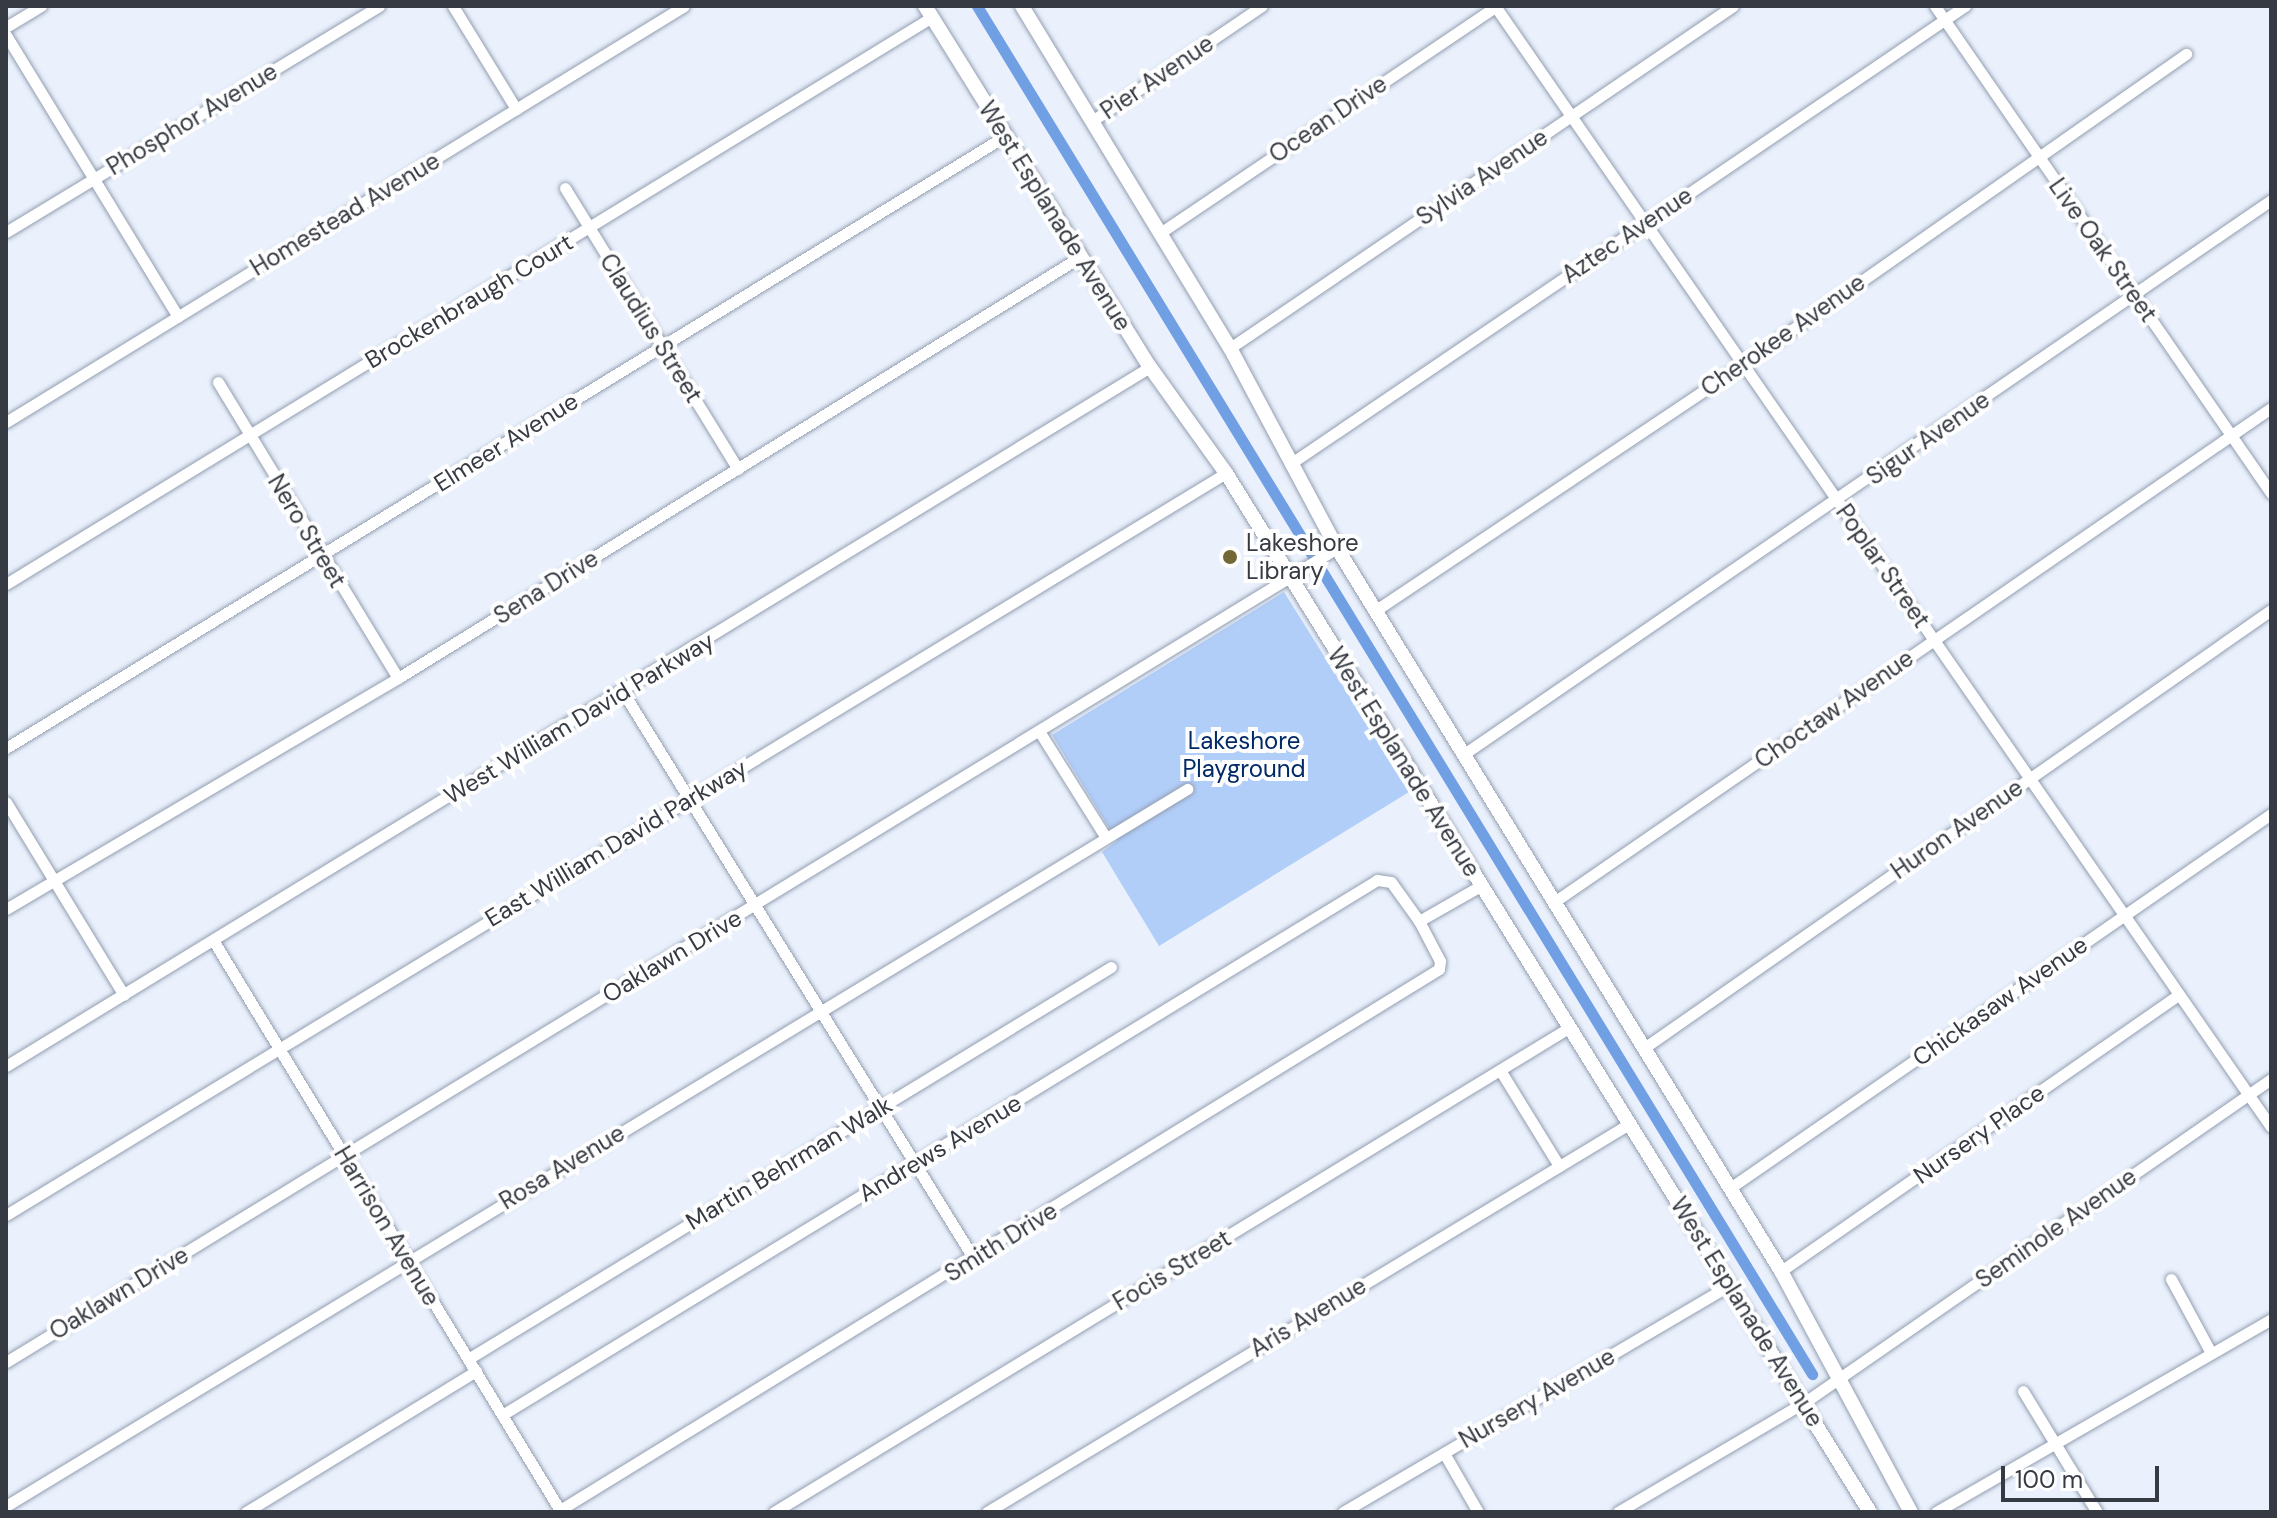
<!DOCTYPE html>
<html>
<head>
<meta charset="utf-8">
<style>
  body { margin:0 }
  #map { position:relative; width:2277px; height:1518px; overflow:hidden; background:#eaf1fd; font-family:"DM Sans",sans-serif }
  div>[style] { position:absolute }
  [style*='--x'] { left:calc(var(--x)*1px); top:calc(var(--y)*1px); width:calc(var(--w)*1px); rotate:calc(var(--a)*1deg) }
  .green>* { inset:0; background:#b1cef9 }
  .canal>* { height:11px; margin:-5.5px; padding:0 5.5px; transform-origin:5.5px; border-radius:5.5px; background:#719fe4 }
  .roads { filter:drop-shadow(0 0 2px #939eb0) drop-shadow(0 0 2px #939eb0) }
  .minor>* { height:11px; margin:-5.5px; padding:0 5.5px; transform-origin:5.5px; border-radius:5.5px; background:#fff }
  .major>* { height:14px; margin:-7px; padding:0 7px; transform-origin:7px; border-radius:7px; background:#fff }
  .dots>* { width:22px; height:22px; translate:-50% -50%; box-sizing:border-box; border:4px solid #fefefe; border-radius:50% }
  span { translate:-50% -50%; white-space:nowrap; text-align:center; line-height:1.15; -webkit-text-stroke:8px #fefefe; paint-order:stroke }
  .street-label { font-size:24px; color:#363b43 }
  .poi-label { font-size:24px; color:#363b43 }
  .left { translate:0 -50%; text-align:left }
  .park-label { font-size:24px; color:#002a66 }
  .frame { position:absolute; inset:0; border:8px solid #363b43; pointer-events:none }
  .scale { position:absolute; left:2001px; top:1466px; width:158px; height:36px; box-sizing:border-box; border:4px solid #363b43; border-top:0; padding-left:10px; font-size:24px; line-height:28px; white-space:nowrap; color:#363b43; -webkit-text-stroke:6px #fefefe; paint-order:stroke }
</style>
</head>
<body>
<div id="map">
  <div class="green">
    <div style="clip-path:polygon(1284px 592px,1409px 792px,1159px 946px,1102px 852px,1117px 841px,1052px 735px)"></div>
  </div>
  <div class="canal">
    <div style="--x:977;--y:6;--w:1603;--a:58.6"></div>
  </div>
  <div class="roads">
    <div class="minor">
      <div style="--x:453;--y:6;--w:121;--a:58.5"></div>
      <div style="--x:1495;--y:6;--w:1363;--a:55.31"></div>
      <div style="--x:1935;--y:6;--w:592;--a:55.4"></div>
      <div style="--x:6;--y:27;--w:41;--a:-31"></div>
      <div style="--x:6;--y:35;--w:330;--a:58.6"></div>
      <div style="--x:1092;--y:121;--w:205;--a:-34.1"></div>
      <div style="--x:565;--y:188;--w:330;--a:58.4"></div>
      <div style="--x:6;--y:232;--w:436;--a:-31.2"></div>
      <div style="--x:1160;--y:233;--w:405;--a:-34"></div>
      <div style="--x:1230;--y:348;--w:608;--a:-34.21"></div>
      <div style="--x:218;--y:382;--w:346;--a:58.7"></div>
      <div style="--x:6;--y:422;--w:795;--a:-31.53"></div>
      <div style="--x:1290;--y:464;--w:816;--a:-34.16"></div>
      <div style="--x:6;--y:584;--w:1086;--a:-31.48"></div>
      <div style="--x:1376;--y:610;--w:442;--a:-33.8"></div>
      <div style="--x:1743;--y:364;--w:541;--a:-34.98"></div>
      <div style="--x:623;--y:692;--w:667;--a:58.24"></div>
      <div style="--x:1039;--y:731;--w:126;--a:57.9"></div>
      <div style="--x:6;--y:748;--w:1172;--a:-31.49"></div>
      <div style="--x:1464;--y:754;--w:979;--a:-34.47"></div>
      <div style="--x:6;--y:802;--w:226;--a:58.6"></div>
      <div style="--x:1554;--y:902;--w:871;--a:-34.57"></div>
      <div style="--x:6;--y:909;--w:455;--a:-30.5"></div>
      <div style="--x:398;--y:678;--w:801;--a:-31.69"></div>
      <div style="--x:1419;--y:921;--w:73;--a:-29.7"></div>
      <div style="--x:213;--y:940;--w:670;--a:58.68"></div>
      <div style="--x:1644;--y:1048;--w:765;--a:-34.94"></div>
      <div style="--x:6;--y:1066;--w:1341;--a:-31.43"></div>
      <div style="--x:1500;--y:1070;--w:113;--a:58.4"></div>
      <div style="--x:1730;--y:1188;--w:658;--a:-34.66"></div>
      <div style="--x:6;--y:1215;--w:1428;--a:-31.31"></div>
      <div style="--x:1781;--y:1271;--w:482;--a:-34.8"></div>
      <div style="--x:2171;--y:1279;--w:84;--a:61.6"></div>
      <div style="--x:468;--y:1359;--w:753;--a:-31.37"></div>
      <div style="--x:6;--y:1362;--w:1560;--a:-31.45"></div>
      <div style="--x:2023;--y:1391;--w:142;--a:58.6"></div>
      <div style="--x:502;--y:1415;--w:1026;--a:-31.44"></div>
      <div style="--x:1377;--y:880;--w:14;--a:8"></div>
      <div style="--x:1391;--y:882;--w:48;--a:54.3"></div>
      <div style="--x:1419;--y:921;--w:45;--a:62.3"></div>
      <div style="--x:1440;--y:961;--w:8;--a:97"></div>
      <div style="--x:1439;--y:969;--w:1032;--a:148.39"></div>
      <div style="--x:1444;--y:1453;--w:68;--a:60"></div>
      <div style="--x:6;--y:1506;--w:1382;--a:-31.26"></div>
      <div style="--x:246;--y:1512;--w:270;--a:-31.5"></div>
      <div style="--x:774;--y:1512;--w:932;--a:-31.35"></div>
      <div style="--x:987;--y:1512;--w:750;--a:-31.15"></div>
      <div style="--x:1343;--y:1512;--w:449;--a:-30.4"></div>
      <div style="--x:1618;--y:1512;--w:217;--a:-30.5"></div>
      <div style="--x:1805;--y:1402;--w:567;--a:-34.73"></div>
      <div style="--x:1936;--y:1512;--w:387;--a:-29.9"></div>
    </div>
    <div class="major">
      <div style="--x:925;--y:6;--w:425;--a:58.1"></div>
      <div style="--x:1150;--y:367;--w:130;--a:54.4"></div>
      <div style="--x:1226;--y:473;--w:1222;--a:58.21"></div>
      <div style="--x:1022;--y:6;--w:400;--a:58.7"></div>
      <div style="--x:1230;--y:348;--w:227;--a:61.9"></div>
      <div style="--x:1337;--y:548;--w:848;--a:58.45"></div>
      <div style="--x:1781;--y:1271;--w:274;--a:61.7"></div>
    </div>
  </div>
  <div class="dots">
    <div style="left:1230px;top:557px;background:#736835"></div>
  </div>
  <div class="street-label">
    <span style="left:1157px;top:77px;rotate:-34deg">Pier Avenue</span>
    <span style="left:192px;top:119px;rotate:-31deg">Phosphor Avenue</span>
    <span style="left:1328px;top:119px;rotate:-34deg">Ocean Drive</span>
    <span style="left:1482px;top:177px;rotate:-34deg">Sylvia Avenue</span>
    <span style="left:345px;top:214px;rotate:-31deg">Homestead Avenue</span>
    <span style="left:1055px;top:216px;rotate:58deg">West Esplanade Avenue</span>
    <span style="left:1627px;top:235px;rotate:-34deg">Aztec Avenue</span>
    <span style="left:2103px;top:250px;rotate:55deg">Live Oak Street</span>
    <span style="left:469px;top:301px;rotate:-31deg">Brockenbraugh Court</span>
    <span style="left:651px;top:328px;rotate:58deg">Claudius Street</span>
    <span style="left:1783px;top:335px;rotate:-35deg">Cherokee Avenue</span>
    <span style="left:1928px;top:438px;rotate:-35deg">Sigur Avenue</span>
    <span style="left:506px;top:442px;rotate:-32deg">Elmeer Avenue</span>
    <span style="left:307px;top:531px;rotate:59deg">Nero Street</span>
    <span style="left:1883px;top:566px;rotate:55deg">Poplar Street</span>
    <span style="left:546px;top:587px;rotate:-32deg">Sena Drive</span>
    <span style="left:1834px;top:709px;rotate:-35deg">Choctaw Avenue</span>
    <span style="left:579px;top:718px;rotate:-31deg">West William David Parkway</span>
    <span style="left:1404px;top:762px;rotate:58deg">West Esplanade Avenue</span>
    <span style="left:1957px;top:829px;rotate:-35deg">Huron Avenue</span>
    <span style="left:616px;top:843px;rotate:-31deg">East William David Parkway</span>
    <span style="left:672px;top:956px;rotate:-31deg">Oaklawn Drive</span>
    <span style="left:2000px;top:1001px;rotate:-35deg">Chickasaw Avenue</span>
    <span style="left:1979px;top:1134px;rotate:-35deg">Nursery Place</span>
    <span style="left:940px;top:1148px;rotate:-31deg">Andrews Avenue</span>
    <span style="left:789px;top:1163px;rotate:-31deg">Martin Behrman Walk</span>
    <span style="left:562px;top:1167px;rotate:-31deg">Rosa Avenue</span>
    <span style="left:387px;top:1226px;rotate:59deg">Harrison Avenue</span>
    <span style="left:2056px;top:1228px;rotate:-35deg">Seminole Avenue</span>
    <span style="left:1001px;top:1242px;rotate:-32deg">Smith Drive</span>
    <span style="left:1172px;top:1270px;rotate:-31deg">Focis Street</span>
    <span style="left:119px;top:1293px;rotate:-31deg">Oaklawn Drive</span>
    <span style="left:1747px;top:1312px;rotate:58deg">West Esplanade Avenue</span>
    <span style="left:1308px;top:1317px;rotate:-31deg">Aris Avenue</span>
    <span style="left:1537px;top:1398px;rotate:-30deg">Nursery Avenue</span>
  </div>
  <div class="poi-label">
    <span class="left" style="left:1246px;top:557px">Lakeshore<br>Library</span>
  </div>
  <div class="park-label">
    <span style="left:1244px;top:755px">Lakeshore<br>Playground</span>
  </div>
  <div class="frame"></div>
  <div class="scale">100 m</div>
</div>
</body>
</html>
